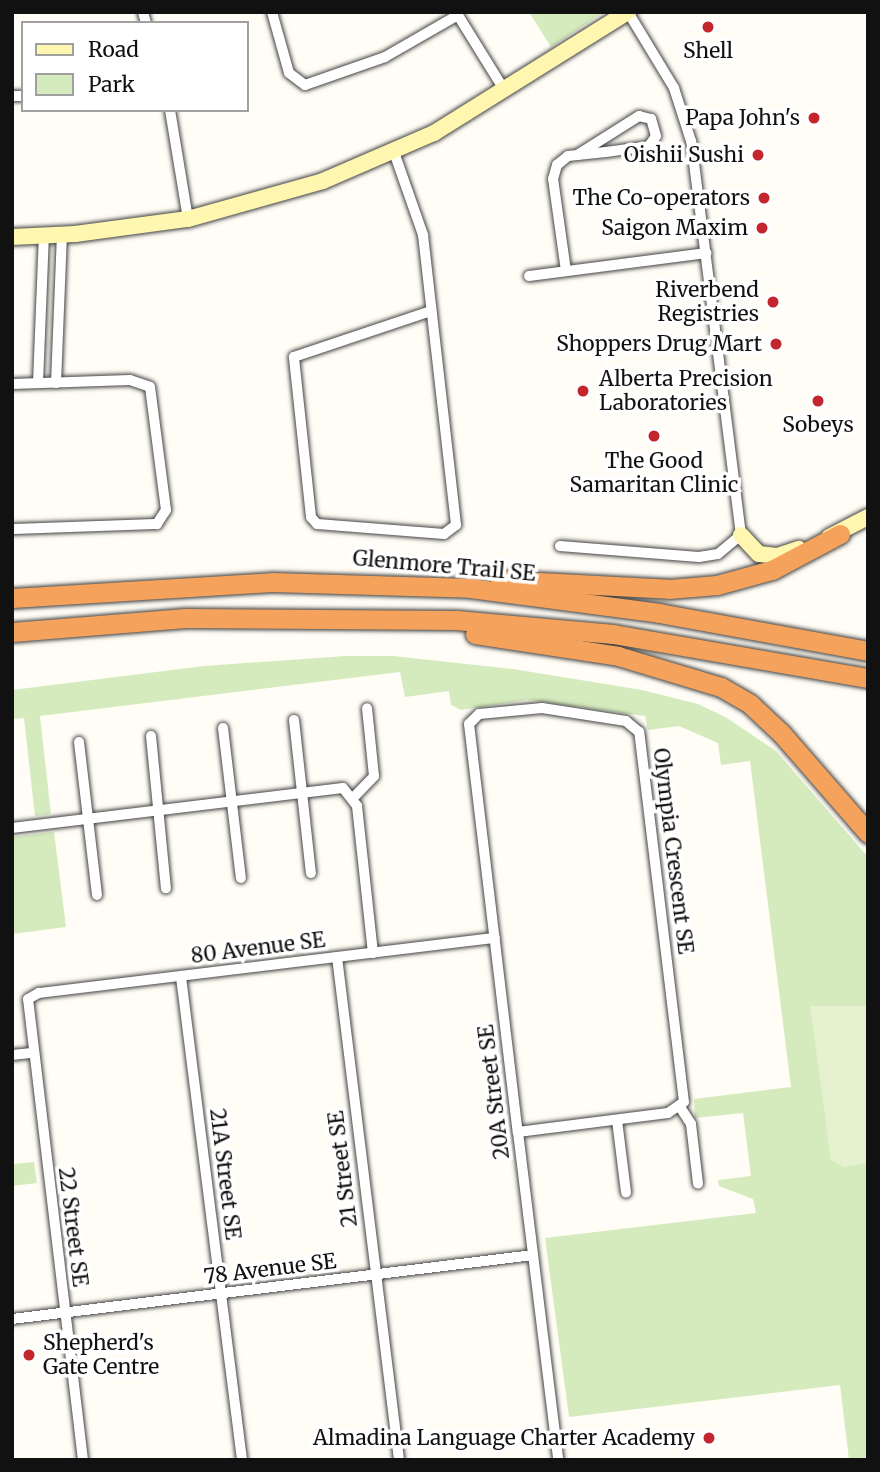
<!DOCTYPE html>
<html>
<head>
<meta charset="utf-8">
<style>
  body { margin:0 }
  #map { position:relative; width:880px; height:1472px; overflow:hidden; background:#fffdf5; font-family:Merriweather,serif }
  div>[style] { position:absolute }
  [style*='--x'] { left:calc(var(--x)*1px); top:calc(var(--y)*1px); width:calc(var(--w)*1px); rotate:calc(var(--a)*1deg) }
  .green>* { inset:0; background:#d5ebbd }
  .pitch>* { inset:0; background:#e6f2cf }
  .roads { filter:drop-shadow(0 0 2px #444) drop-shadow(0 0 2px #444) }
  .street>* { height:10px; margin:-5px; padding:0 5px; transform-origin:5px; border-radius:5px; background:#fff }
  .secondary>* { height:16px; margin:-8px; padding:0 8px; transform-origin:8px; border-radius:8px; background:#fff6b0 }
  .highway>* { height:19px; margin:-9.5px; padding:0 9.5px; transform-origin:9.5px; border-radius:9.5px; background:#f5a25d }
  .dots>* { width:19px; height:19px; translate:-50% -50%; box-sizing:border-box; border:4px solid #fff; border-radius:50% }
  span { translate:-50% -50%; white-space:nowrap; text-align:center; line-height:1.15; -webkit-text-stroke:7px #fff; paint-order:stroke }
  .poi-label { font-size:21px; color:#111 }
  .right { translate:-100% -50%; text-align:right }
  .left { translate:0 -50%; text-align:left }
  .street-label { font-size:21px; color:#111 }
  .frame { position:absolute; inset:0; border:14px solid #111; pointer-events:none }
  .legend { position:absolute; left:21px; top:21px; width:228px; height:91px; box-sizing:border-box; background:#fff; border:2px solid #a0a0a0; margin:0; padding:9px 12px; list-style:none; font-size:21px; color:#111 }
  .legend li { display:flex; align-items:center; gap:14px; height:35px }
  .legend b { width:35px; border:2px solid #a0a0a0 }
</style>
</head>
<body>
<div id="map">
  <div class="green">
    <div style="clip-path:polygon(529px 12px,604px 12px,551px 47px)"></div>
    <div style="clip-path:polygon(346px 656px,393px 656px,513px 669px,642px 690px,698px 704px,727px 718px,776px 751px,868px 857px,868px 1460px,849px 1460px,840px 1385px,569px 1417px,545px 1238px,756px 1213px,753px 1199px,719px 1186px,718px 1180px,751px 1176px,743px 1113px,695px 1118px,694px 1099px,791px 1087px,750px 761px,721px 765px,718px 743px,679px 726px,648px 730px,645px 716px,527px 700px,461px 710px,451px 705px,449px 691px,405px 697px,400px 672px,40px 716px,51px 814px,35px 816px,24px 718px,12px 719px,12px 690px,204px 666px)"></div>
    <div style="clip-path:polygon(54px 832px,66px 927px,12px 934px,12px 837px)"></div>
    <div style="clip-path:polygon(34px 1162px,37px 1183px,12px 1186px,12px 1164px)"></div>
  </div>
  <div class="pitch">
    <div style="clip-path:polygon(810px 1006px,868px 1006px,868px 1163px,844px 1167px,831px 1160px)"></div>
  </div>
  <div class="roads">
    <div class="street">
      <div style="--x:143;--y:12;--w:11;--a:75"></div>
      <div style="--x:272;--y:12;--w:63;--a:74.4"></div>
      <div style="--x:289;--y:73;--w:20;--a:37"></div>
      <div style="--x:305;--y:85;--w:85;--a:-19.3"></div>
      <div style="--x:385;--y:57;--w:84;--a:-29.9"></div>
      <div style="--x:456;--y:12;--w:93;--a:58.2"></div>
      <div style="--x:12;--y:96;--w:11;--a:0"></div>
      <div style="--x:170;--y:110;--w:110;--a:80.6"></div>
      <div style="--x:394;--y:152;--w:88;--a:70.7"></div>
      <div style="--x:423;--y:235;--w:292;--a:83.5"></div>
      <div style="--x:456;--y:525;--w:15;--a:143"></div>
      <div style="--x:444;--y:534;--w:127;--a:-175.5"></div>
      <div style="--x:317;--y:524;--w:9;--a:-131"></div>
      <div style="--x:311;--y:517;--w:161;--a:-96.1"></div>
      <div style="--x:294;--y:357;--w:145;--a:-18.6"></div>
      <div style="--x:566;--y:271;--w:93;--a:-98"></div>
      <div style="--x:553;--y:179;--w:15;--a:-74"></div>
      <div style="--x:557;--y:165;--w:14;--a:-39"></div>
      <div style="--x:568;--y:156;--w:38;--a:-6"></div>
      <div style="--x:606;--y:152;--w:43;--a:-7.9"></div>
      <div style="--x:649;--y:146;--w:12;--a:-55"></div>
      <div style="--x:656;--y:136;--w:18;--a:-106"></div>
      <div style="--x:651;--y:119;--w:12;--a:-166"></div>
      <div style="--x:639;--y:116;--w:73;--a:147.8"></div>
      <div style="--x:529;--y:276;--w:179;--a:-7.4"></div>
      <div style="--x:38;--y:383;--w:147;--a:-87.7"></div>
      <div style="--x:56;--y:383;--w:148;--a:-87.7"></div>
      <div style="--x:12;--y:384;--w:118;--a:-1.9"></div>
      <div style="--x:130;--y:380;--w:21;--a:19"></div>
      <div style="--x:150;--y:387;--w:124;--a:82.6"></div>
      <div style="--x:166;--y:510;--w:17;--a:123"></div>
      <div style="--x:157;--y:524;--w:145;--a:178"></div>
      <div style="--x:560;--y:546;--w:139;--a:4.5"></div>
      <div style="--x:699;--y:557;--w:19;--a:-9"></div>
      <div style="--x:718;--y:554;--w:30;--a:-40"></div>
      <div style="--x:741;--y:535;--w:397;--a:-97.2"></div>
      <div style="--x:691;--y:141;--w:56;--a:-107.8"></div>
      <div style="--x:674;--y:88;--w:89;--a:-121.2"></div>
      <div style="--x:294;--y:720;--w:154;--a:83.7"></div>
      <div style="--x:223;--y:728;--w:151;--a:83.2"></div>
      <div style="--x:151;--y:736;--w:153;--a:84.4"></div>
      <div style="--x:79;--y:742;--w:154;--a:83.3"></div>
      <div style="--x:354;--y:797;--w:29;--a:-46"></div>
      <div style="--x:374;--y:776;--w:68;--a:-95.9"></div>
      <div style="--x:12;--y:828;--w:333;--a:-6.9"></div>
      <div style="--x:343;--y:788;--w:23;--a:52"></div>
      <div style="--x:357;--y:806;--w:148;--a:83.8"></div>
      <div style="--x:337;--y:957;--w:507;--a:82.97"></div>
      <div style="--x:181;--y:977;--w:487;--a:82.8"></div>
      <div style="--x:12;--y:1055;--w:20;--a:-6"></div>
      <div style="--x:680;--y:1107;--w:20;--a:57"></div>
      <div style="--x:691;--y:1124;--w:60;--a:83.3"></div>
      <div style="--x:617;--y:1120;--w:73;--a:82.9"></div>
      <div style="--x:518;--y:1132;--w:151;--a:-7.2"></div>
      <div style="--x:668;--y:1113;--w:19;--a:-35"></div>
      <div style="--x:684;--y:1102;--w:373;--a:-96.9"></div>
      <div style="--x:639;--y:732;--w:17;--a:-140"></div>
      <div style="--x:626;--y:721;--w:85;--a:-171.2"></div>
      <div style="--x:542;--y:708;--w:63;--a:174.6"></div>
      <div style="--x:479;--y:714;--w:14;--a:135"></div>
      <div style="--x:469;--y:724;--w:411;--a:83.2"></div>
      <div style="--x:518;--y:1132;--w:330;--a:83"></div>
      <div style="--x:12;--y:1319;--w:525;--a:-7"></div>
      <div style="--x:83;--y:1460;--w:464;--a:-96.8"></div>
      <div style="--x:28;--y:999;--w:13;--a:-29"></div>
      <div style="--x:39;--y:993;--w:459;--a:-6.9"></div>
    </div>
    <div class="secondary">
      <div style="--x:12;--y:237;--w:63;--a:-2.7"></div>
      <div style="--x:75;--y:234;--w:114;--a:-7.6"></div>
      <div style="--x:188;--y:219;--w:140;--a:-15.7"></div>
      <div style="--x:323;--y:181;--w:121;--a:-23.4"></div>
      <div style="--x:434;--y:133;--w:229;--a:-32"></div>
      <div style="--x:741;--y:535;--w:26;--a:47"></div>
      <div style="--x:759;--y:554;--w:18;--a:6"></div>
      <div style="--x:777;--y:556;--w:23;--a:-18"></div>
      <div style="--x:829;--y:537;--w:44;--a:-27.1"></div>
    </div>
    <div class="highway">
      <div style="--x:500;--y:580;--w:169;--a:3"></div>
      <div style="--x:669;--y:589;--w:48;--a:-4.8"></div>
      <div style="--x:717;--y:585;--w:57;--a:-15.3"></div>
      <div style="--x:772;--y:570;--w:77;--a:-27.9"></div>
      <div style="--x:12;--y:598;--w:260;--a:-3.5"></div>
      <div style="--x:272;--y:582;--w:198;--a:1.7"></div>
      <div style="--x:470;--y:588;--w:191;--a:7.5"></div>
      <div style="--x:659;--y:613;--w:212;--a:10.3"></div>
      <div style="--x:12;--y:632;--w:174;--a:-4.6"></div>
      <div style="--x:185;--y:618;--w:271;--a:0.4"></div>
      <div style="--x:456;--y:620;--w:158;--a:5.1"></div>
      <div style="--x:613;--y:634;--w:259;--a:9.8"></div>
      <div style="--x:475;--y:634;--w:145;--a:8.7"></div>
      <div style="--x:618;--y:656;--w:108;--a:16.8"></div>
      <div style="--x:721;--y:687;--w:34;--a:30"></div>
      <div style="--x:750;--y:704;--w:42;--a:43.1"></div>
      <div style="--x:781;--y:733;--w:133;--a:49"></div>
    </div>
  </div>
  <div class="dots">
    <div style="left:708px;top:27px;background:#c4262e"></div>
    <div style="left:814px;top:118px;background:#c4262e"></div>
    <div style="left:758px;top:155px;background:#c4262e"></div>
    <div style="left:764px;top:198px;background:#c4262e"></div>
    <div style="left:762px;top:228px;background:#c4262e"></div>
    <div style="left:773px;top:302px;background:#c4262e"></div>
    <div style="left:776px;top:344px;background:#c4262e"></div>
    <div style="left:583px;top:391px;background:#c4262e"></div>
    <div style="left:818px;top:401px;background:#c4262e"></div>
    <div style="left:654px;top:436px;background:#c4262e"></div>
    <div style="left:29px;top:1355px;background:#c4262e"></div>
    <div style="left:709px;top:1438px;background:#c4262e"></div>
  </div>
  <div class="poi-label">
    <span style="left:708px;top:51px">Shell</span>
    <span class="right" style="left:800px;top:118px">Papa John's</span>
    <span class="right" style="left:744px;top:155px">Oishii Sushi</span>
    <span class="right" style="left:750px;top:198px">The Co-operators</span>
    <span class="right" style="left:748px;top:228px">Saigon Maxim</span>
    <span class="right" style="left:759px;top:302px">Riverbend<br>Registries</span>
    <span class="right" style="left:762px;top:344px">Shoppers Drug Mart</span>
    <span class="left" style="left:599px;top:391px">Alberta Precision<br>Laboratories</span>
    <span style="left:818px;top:425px">Sobeys</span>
    <span style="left:654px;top:473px">The Good<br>Samaritan Clinic</span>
    <span class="left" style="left:43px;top:1355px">Shepherd's<br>Gate Centre</span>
    <span class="right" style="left:695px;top:1438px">Almadina Language Charter Academy</span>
  </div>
  <div class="street-label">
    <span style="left:444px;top:566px;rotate:5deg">Glenmore Trail SE</span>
    <span style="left:673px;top:851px;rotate:83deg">Olympia Crescent SE</span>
    <span style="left:258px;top:948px;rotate:-7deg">80 Avenue SE</span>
    <span style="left:494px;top:1092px;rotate:-97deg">20A Street SE</span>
    <span style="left:343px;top:1169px;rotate:-97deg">21 Street SE</span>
    <span style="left:225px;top:1174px;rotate:83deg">21A Street SE</span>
    <span style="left:73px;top:1227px;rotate:83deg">22 Street SE</span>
    <span style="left:270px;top:1269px;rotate:-7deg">78 Avenue SE</span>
  </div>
  <div class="frame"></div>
  <ul class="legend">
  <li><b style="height:9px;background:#fff6b0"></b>Road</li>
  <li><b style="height:19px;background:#d5ebbd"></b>Park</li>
  </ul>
</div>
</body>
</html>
